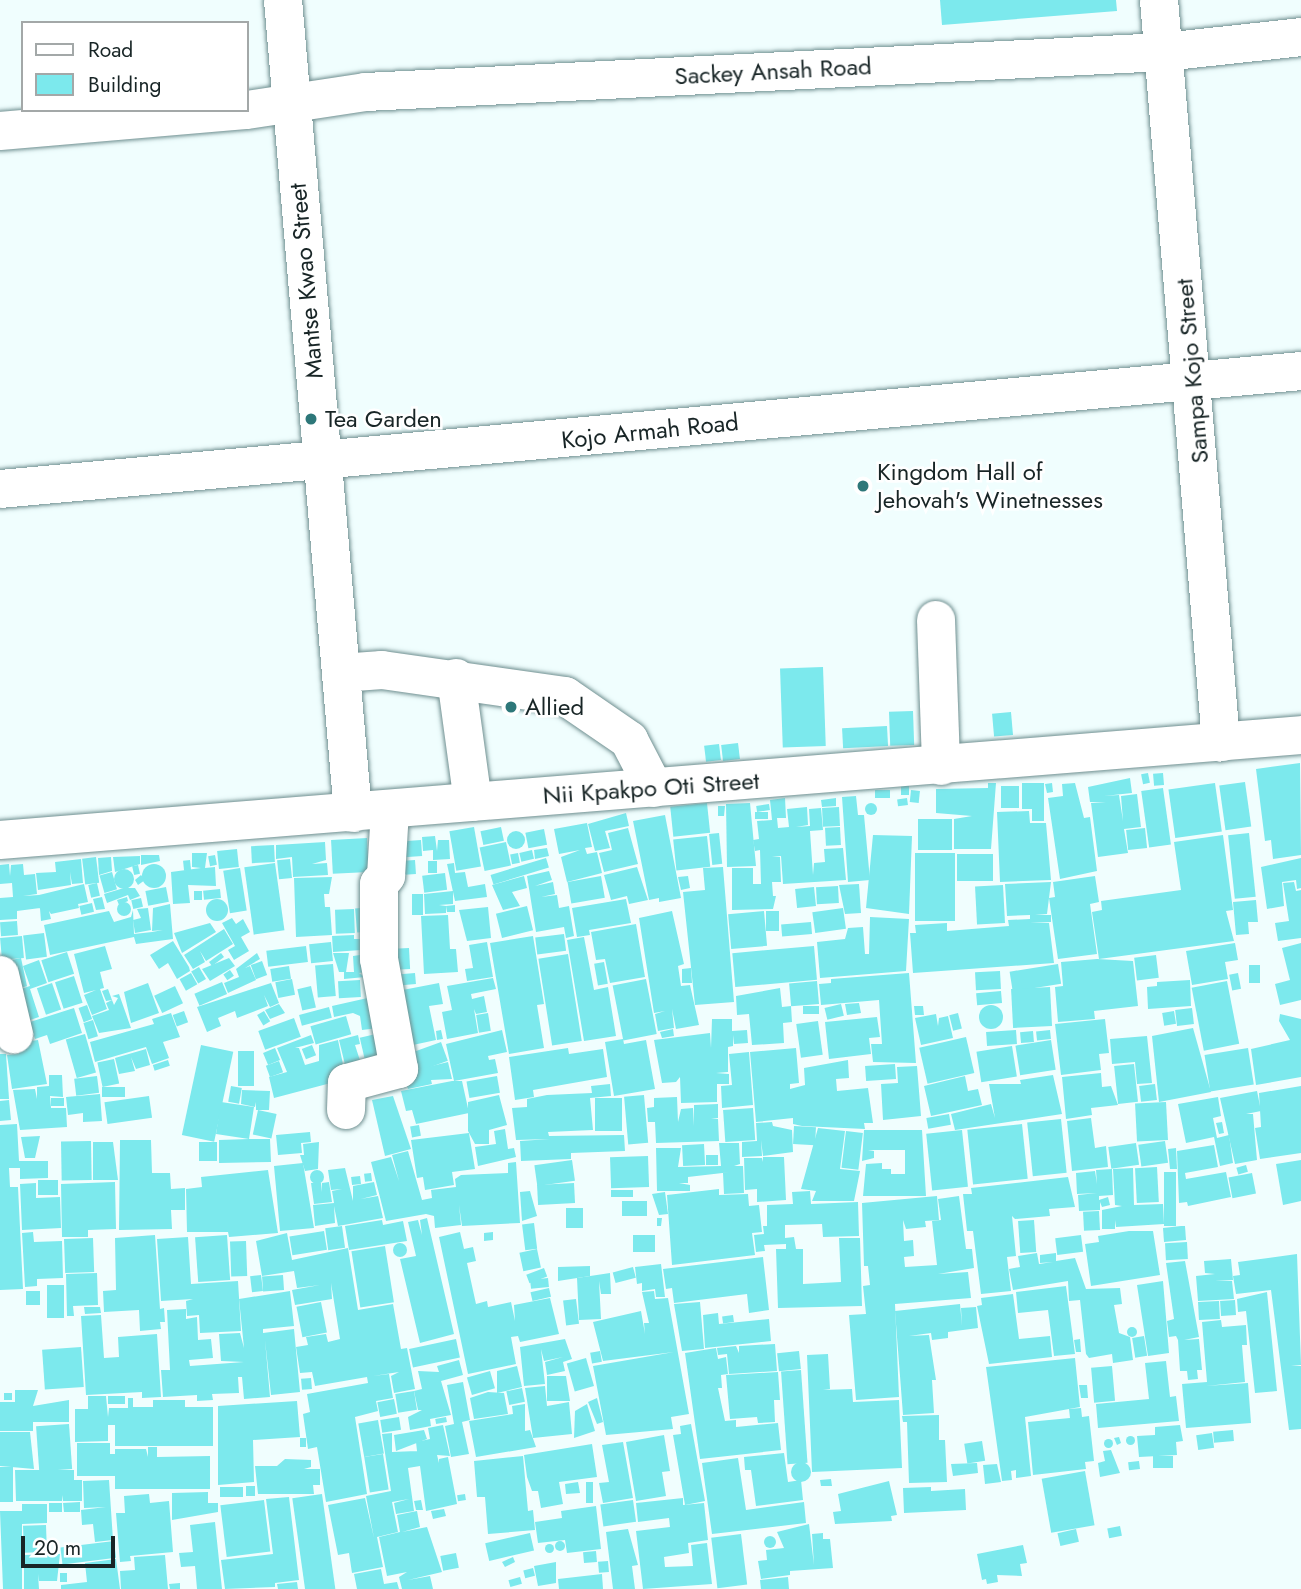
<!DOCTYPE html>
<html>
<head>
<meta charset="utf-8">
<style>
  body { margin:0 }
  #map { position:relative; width:1301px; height:1589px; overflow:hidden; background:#f0fefe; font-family:Jost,sans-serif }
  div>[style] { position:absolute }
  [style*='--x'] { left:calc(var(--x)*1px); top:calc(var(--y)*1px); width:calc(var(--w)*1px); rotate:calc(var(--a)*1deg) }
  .building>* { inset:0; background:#7ce9ed; transform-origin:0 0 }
  .round { border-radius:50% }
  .roads { filter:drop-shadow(0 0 2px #6f8f90) drop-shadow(0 0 2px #6f8f90) }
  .minor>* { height:38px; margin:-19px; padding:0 19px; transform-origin:19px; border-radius:19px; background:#fff }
  .dots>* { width:19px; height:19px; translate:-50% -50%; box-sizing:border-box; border:4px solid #fff; border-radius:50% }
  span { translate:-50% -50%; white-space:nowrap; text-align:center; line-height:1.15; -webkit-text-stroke:5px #fff; paint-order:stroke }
  .street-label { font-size:24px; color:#182526 }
  .poi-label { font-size:24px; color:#182526 }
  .left { translate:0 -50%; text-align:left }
  .legend { position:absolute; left:21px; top:21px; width:228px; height:91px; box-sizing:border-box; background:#fff; border:2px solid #a3a8a8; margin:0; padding:9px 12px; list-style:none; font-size:21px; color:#182526 }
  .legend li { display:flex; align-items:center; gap:14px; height:35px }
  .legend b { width:35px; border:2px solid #a3a8a8 }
  .scale { position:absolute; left:21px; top:1536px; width:94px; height:32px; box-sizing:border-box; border:4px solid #182526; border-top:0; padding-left:9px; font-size:21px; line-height:24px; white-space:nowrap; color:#182526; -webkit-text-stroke:5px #fff; paint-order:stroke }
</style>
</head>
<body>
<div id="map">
  <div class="building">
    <div style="clip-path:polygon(940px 0,1116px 0,1117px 11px,942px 25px)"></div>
    <div style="left:823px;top:667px;width:79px;height:43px;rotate:88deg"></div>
    <div style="left:913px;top:711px;width:34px;height:24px;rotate:88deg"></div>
    <div style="left:1011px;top:712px;width:23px;height:19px;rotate:85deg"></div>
    <div style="left:887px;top:726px;width:20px;height:45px;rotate:87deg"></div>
    <div style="left:738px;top:743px;width:16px;height:17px;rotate:83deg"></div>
    <div style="left:719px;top:744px;width:16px;height:15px;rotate:83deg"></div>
    <div style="clip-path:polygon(1300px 763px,1301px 855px,1273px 859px,1271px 840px,1265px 841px,1256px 769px)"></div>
    <div style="left:1148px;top:773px;width:10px;height:7px;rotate:79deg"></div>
    <div style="left:1163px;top:773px;width:12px;height:10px;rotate:85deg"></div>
    <div style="clip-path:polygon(1130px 778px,1132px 793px,1104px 796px,1119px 795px,1123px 821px,1121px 796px,1137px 794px,1141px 827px,1124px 829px,1128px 853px,1098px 857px,1091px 803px,1106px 802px,1090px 802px,1088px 787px)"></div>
    <div style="left:1245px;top:782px;width:45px;height:26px;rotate:82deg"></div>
    <div style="clip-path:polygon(988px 783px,996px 783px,991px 849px,954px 849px,954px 819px,972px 816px,936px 813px,936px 789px,988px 788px)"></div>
    <div style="clip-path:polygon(1022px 783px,1044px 783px,1044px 821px,1032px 821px,1032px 809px,1022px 809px)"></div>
    <div style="clip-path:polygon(1052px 783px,1053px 792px,1047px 793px,1045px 784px)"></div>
    <div style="clip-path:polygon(1075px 783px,1084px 818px,1090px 817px,1097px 871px,1060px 879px,1048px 798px,1063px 796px,1062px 784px)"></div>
    <div style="left:1215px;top:783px;width:49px;height:47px;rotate:82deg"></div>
    <div style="left:901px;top:785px;width:8px;height:10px"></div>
    <div style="left:1001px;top:786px;width:18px;height:22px"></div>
    <div style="left:1163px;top:788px;width:57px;height:22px;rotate:82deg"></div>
    <div style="left:875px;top:790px;width:15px;height:8px"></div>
    <div style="left:911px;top:790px;width:9px;height:12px;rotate:6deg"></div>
    <div style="clip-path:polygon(856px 796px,858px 815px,864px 815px,870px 880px,848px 882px,842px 797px)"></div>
    <div style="clip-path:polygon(785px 798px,786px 818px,777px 818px,778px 828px,789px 827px,787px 809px,807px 807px,808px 825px,796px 827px,810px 826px,809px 809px,821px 808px,823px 830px,810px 831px,813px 875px,814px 863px,825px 862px,824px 849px,843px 848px,846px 880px,783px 884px,781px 856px,772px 857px,780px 857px,781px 882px,772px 882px,773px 896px,776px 896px,773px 909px,732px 910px,732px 868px,753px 868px,753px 884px,761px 884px,760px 850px,755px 851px,753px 840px,759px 839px,757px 821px,772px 820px,770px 800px)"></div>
    <div style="clip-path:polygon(836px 798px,836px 806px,822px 807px,821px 800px)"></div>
    <div style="left:907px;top:798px;width:7px;height:10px;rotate:82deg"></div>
    <div class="round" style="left:865px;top:803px;width:12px;height:12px"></div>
    <div style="left:707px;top:803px;width:30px;height:37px;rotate:84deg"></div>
    <div style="clip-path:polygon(750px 803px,756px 866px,727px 867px,726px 804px)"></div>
    <div style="left:769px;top:804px;width:6px;height:13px;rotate:81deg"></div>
    <div style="clip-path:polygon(718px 806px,725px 806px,724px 816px,718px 816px)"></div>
    <div style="left:839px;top:807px;width:19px;height:17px;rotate:87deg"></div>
    <div style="clip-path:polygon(1029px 811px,1030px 823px,1046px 823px,1051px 880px,1000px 882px,997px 812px)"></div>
    <div style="left:768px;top:812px;width:7px;height:13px;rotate:90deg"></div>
    <div style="clip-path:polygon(626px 813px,629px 826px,605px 831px,610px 848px,595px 851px,588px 824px)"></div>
    <div style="clip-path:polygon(665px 815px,681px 898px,659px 902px,659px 898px,649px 900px,633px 821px)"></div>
    <div style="left:918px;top:819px;width:34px;height:31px"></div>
    <div style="clip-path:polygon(587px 823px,592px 847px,585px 848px,587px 854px,597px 852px,602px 873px,567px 882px,561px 857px,580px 850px,559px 854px,554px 829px)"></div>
    <div style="left:474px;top:827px;width:40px;height:25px;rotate:80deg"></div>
    <div style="left:501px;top:827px;width:14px;height:21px;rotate:78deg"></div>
    <div style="left:840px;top:827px;width:18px;height:15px;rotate:87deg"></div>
    <div style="clip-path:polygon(628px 828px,638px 864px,604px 872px,599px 853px,612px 850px,608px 833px)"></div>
    <div style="left:1145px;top:828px;width:20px;height:19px;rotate:84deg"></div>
    <div style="left:544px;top:829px;width:16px;height:19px;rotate:79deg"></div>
    <div class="round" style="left:507px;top:831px;width:18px;height:18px"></div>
    <div style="left:719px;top:833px;width:31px;height:10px;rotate:84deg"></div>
    <div style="left:1249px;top:833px;width:64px;height:21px;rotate:84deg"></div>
    <div style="clip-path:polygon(873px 835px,912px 836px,909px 914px,866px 908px)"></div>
    <div style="clip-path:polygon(1223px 835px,1233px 910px,1226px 911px,1234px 941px,1099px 959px,1092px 912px,1102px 910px,1101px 901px,1181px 890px,1174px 842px)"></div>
    <div style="clip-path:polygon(435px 836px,437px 851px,438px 840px,449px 840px,450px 859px,433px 860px,433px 850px,423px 851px,422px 837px)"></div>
    <div style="left:707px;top:836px;width:31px;height:34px;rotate:84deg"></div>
    <div style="left:367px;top:838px;width:34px;height:36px;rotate:87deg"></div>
    <div style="left:421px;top:840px;width:16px;height:18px;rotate:86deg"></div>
    <div style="clip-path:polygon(325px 842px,326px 860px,312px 864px,327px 863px,328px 875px,293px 877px,292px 857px,276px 859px,276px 845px)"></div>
    <div style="left:506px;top:842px;width:24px;height:27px;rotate:78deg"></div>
    <div style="left:274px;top:845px;width:17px;height:23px;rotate:87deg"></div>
    <div style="clip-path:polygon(547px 848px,549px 856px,535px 859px,534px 850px)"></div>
    <div style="left:237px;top:849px;width:18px;height:20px;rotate:84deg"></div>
    <div style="left:532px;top:850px;width:9px;height:13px;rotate:77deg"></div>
    <div style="clip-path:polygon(192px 853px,207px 853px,205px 868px,215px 867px,216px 886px,188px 885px,190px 903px,173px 904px,171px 872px,201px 868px,192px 867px)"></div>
    <div style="left:518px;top:853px;width:10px;height:8px;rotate:79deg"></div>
    <div style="left:915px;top:853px;width:40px;height:68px"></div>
    <div style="left:957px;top:854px;width:36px;height:27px"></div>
    <div style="clip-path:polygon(141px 855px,159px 855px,160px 861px,141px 865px)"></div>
    <div style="left:215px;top:855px;width:10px;height:7px;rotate:79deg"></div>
    <div style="clip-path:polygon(140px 856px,140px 864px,115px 872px,113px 857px)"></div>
    <div style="left:96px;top:857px;width:26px;height:14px;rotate:83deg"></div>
    <div style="clip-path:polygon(111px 857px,112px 871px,99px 875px,98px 858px)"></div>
    <div style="left:546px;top:858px;width:10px;height:58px;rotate:73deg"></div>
    <div style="clip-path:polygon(1301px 858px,1301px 888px,1297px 889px,1296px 880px,1282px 882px,1284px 906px,1267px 909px,1261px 867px)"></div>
    <div style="clip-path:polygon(81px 859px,83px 883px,72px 884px,70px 872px,71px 885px,38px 890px,36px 873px,56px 872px,55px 862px)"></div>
    <div style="left:290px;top:859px;width:19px;height:13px;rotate:84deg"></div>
    <div style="left:190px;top:860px;width:10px;height:7px;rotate:84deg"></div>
    <div style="left:415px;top:860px;width:14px;height:26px;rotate:86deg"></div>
    <div style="left:428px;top:861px;width:9px;height:12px"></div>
    <div style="left:275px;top:863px;width:68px;height:31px;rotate:82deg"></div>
    <div style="clip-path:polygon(454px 863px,455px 873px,465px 872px,468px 887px,485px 884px,487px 897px,455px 901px,447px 864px)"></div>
    <div class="round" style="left:142px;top:864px;width:24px;height:24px"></div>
    <div style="clip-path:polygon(9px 864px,10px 876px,11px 865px,23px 864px,24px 875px,35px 874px,37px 894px,23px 896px,39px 895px,84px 884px,88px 902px,78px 904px,77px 900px,79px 908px,51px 914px,49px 911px,51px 919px,41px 921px,39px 896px,40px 908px,17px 911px,17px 919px,0 920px,0 898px,13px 897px,12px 883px,0 884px,0 865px)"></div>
    <div style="left:138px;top:865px;width:9px;height:6px;rotate:77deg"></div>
    <div style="clip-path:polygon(637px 867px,648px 900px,629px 904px,627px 896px,611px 900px,604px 875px)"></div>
    <div style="clip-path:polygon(723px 867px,734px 1002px,695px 1005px,683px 892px,705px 890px,703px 868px)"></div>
    <div style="left:240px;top:868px;width:43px;height:17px;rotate:81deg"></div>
    <div class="round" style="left:114px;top:869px;width:20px;height:20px"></div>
    <div style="clip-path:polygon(549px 871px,552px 880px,535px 886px,553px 882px,555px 894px,541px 897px,557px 895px,559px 908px,569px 906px,574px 936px,566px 938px,564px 927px,536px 932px,527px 876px)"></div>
    <div style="left:112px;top:872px;width:18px;height:13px;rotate:74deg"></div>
    <div style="left:445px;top:873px;width:17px;height:23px;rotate:83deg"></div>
    <div style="clip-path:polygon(141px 875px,145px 880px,138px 885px,135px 880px)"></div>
    <div style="clip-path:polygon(524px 876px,527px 888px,512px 892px,520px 906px,503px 910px,492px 885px)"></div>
    <div style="left:601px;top:876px;width:22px;height:34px;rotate:80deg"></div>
    <div style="clip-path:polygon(688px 876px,690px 888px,681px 890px,678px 877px)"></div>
    <div style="clip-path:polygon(1095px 876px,1099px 902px,1090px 904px,1097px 954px,1058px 959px,1049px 898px,1055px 897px,1053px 882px)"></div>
    <div style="clip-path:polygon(332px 877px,329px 894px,324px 894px,325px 907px,330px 907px,332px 935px,296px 937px,294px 878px)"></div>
    <div style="clip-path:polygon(1051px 882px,1047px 914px,1035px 915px,1051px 915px,1051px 922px,1030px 923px,1049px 923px,1054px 963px,913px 973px,910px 933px,916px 933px,915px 925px,947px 923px,947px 931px,1009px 926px,1008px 920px,1030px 919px,1030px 915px,1007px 916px,1005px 884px)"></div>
    <div style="clip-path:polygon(1294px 882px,1296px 891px,1301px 890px,1301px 938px,1278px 941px,1275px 923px,1289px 921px,1283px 883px)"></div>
    <div style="left:97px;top:883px;width:13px;height:9px;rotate:77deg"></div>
    <div style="clip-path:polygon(859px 884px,861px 913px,845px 914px,839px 885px)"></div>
    <div style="left:1003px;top:885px;width:38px;height:28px;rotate:87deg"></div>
    <div style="left:838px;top:886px;width:17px;height:22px;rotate:87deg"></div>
    <div style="left:166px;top:887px;width:15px;height:21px;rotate:79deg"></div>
    <div style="left:814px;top:887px;width:19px;height:19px;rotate:84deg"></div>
    <div style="clip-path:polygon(124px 888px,135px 888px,140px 896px,130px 900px,128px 895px,107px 903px,104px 894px)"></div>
    <div style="left:220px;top:889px;width:9px;height:17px;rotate:84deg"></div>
    <div style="left:202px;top:891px;width:9px;height:8px;rotate:90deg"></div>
    <div style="clip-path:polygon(453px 891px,453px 904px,439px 905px,446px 906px,446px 913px,425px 914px,424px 894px)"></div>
    <div style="left:412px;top:894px;width:11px;height:21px"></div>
    <div style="clip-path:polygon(102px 897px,105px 909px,96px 910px,93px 899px)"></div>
    <div style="clip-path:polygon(127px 897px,128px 901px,119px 905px,117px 900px)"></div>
    <div style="left:141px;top:898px;width:9px;height:10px;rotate:77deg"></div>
    <div class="round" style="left:206px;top:899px;width:22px;height:22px"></div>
    <div style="clip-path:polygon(626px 899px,631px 923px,589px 930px,590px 935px,577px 937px,572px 908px)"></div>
    <div style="clip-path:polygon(1256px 900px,1258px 922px,1248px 922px,1249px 934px,1236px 935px,1233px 902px)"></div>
    <div class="round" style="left:117px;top:902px;width:14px;height:14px"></div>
    <div style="left:92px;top:903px;width:9px;height:13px;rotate:77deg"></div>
    <div style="clip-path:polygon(170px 904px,173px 939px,136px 944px,134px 937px,50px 955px,44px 925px,109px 911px,114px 922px,131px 917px,133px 910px,134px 934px,152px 932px,153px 936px,152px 932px,163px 930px,152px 931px,153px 908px)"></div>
    <div style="clip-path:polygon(455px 905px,455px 912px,447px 912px,446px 906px)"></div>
    <div style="left:527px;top:906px;width:25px;height:32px;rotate:76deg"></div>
    <div style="left:373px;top:907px;width:24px;height:18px;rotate:85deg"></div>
    <div style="clip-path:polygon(488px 907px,491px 938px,467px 941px,459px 910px)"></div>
    <div style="clip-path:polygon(148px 908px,151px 930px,135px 933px,133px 920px,141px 918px,137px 909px)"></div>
    <div style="left:843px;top:908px;width:21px;height:31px;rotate:82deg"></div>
    <div style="left:354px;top:909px;width:24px;height:19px;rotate:88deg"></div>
    <div style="clip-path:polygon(672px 911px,684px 964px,678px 966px,681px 986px,690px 985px,699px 1025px,676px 1029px,672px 1009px,674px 1028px,658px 1031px,655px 1014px,665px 1011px,654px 1013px,639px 918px)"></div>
    <div style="left:764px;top:911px;width:35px;height:36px;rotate:85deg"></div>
    <div style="left:766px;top:911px;width:13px;height:20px"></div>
    <div style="clip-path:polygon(448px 915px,450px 949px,456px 949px,458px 972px,424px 974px,421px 916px)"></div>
    <div style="clip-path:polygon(870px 917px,909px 919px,906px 971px,820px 978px,817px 942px,845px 939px,848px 928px,863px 927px,865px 954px,869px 954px)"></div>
    <div style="clip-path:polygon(232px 918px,236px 924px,243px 919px,250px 932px,241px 937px,249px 951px,234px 960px,228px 950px,235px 946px,222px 923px)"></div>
    <div style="left:17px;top:921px;width:14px;height:17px;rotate:86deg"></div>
    <div style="left:811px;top:922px;width:12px;height:30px;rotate:85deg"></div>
    <div style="clip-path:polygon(210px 923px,216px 932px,182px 953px,174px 933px)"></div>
    <div style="clip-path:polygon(636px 924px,645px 977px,610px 983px,605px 959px,596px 960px,591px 932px)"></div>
    <div style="clip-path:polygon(224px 929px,233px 944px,206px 961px,200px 951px,205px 962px,193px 969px,184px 955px)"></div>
    <div style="left:44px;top:933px;width:24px;height:21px;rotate:83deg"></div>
    <div style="left:564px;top:934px;width:17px;height:29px;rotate:83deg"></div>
    <div style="clip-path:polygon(354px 935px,354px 939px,361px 939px,361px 950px,333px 952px,332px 936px)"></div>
    <div style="left:22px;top:936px;width:22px;height:22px;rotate:85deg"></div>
    <div style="clip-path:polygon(533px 936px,544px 1004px,537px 1005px,544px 1048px,509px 1054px,490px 943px)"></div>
    <div style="clip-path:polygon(584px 937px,594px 990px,608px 987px,616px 1036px,584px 1041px,567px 940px)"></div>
    <div style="clip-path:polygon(173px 941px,189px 967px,190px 971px,177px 979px,168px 963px,159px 969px,150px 955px)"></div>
    <div style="left:331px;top:942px;width:19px;height:22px;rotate:84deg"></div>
    <div style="clip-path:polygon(487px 942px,493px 977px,467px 981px,465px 969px,473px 968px,469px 945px)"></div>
    <div style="clip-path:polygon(1235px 943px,1238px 960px,1225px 962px,1228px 979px,1192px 985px,1186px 951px)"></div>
    <div style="clip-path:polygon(1301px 943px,1301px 1000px,1280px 1005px,1275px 984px,1290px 980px,1282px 948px)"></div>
    <div style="clip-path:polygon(105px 946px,112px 969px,100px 972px,104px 988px,100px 989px,107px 1009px,92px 1015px,84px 995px,96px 990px,84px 993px,74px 954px)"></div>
    <div style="left:306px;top:946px;width:16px;height:40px;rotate:83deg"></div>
    <div style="left:814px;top:946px;width:34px;height:82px;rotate:85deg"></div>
    <div style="left:409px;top:948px;width:21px;height:21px;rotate:87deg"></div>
    <div style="left:67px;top:952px;width:23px;height:27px;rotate:72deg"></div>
    <div style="left:221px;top:953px;width:5px;height:15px;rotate:53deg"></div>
    <div style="clip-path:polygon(257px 953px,260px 959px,245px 968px,250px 966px,256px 980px,228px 993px,224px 983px,239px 977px,236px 969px)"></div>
    <div style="clip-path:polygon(333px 953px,349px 953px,346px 972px,339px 972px)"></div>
    <div style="left:568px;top:954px;width:88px;height:30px;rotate:81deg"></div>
    <div style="clip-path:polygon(360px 955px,365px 972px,359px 973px,365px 977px,344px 979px,344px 972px,354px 972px,353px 956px)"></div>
    <div style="left:1156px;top:955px;width:23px;height:22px;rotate:83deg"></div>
    <div style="left:21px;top:958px;width:29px;height:21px;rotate:78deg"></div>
    <div style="clip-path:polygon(229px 958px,235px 966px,210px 981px,202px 969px)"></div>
    <div style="clip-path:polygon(1097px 959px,1133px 961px,1138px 1006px,1094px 1011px,1095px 1019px,1058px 1022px,1055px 987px,1063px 986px,1061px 962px)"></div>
    <div style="clip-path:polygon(39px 960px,47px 983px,30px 989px,39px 1017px,18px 1024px,8px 993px,30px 986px,23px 966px)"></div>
    <div style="left:262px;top:961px;width:15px;height:12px;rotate:70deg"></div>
    <div style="left:604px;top:962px;width:22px;height:10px;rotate:80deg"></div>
    <div style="left:333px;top:964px;width:32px;height:18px;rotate:85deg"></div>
    <div style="left:1058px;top:964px;width:20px;height:49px;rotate:81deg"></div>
    <div style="left:1249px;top:965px;width:11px;height:18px"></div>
    <div style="left:289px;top:966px;width:13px;height:19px;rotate:81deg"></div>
    <div style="left:199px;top:967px;width:14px;height:9px;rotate:60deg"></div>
    <div style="clip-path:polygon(691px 968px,692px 983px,682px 983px,682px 969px)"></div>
    <div style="left:230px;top:970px;width:7px;height:8px;rotate:56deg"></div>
    <div style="left:1000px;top:971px;width:18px;height:25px;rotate:87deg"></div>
    <div style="left:191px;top:973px;width:13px;height:13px;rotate:61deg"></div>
    <div style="left:415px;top:973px;width:11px;height:26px;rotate:85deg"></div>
    <div style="clip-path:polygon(909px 973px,916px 1063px,873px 1062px,871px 1044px,882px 1044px,879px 1000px,821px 1005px,819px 984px,831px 983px,831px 979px)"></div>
    <div style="left:1238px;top:973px;width:16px;height:9px;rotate:79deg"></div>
    <div style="left:74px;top:976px;width:28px;height:20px;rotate:72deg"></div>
    <div style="clip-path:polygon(493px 978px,496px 989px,471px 994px,472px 999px,484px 996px,487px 1012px,476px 1014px,474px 1009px,478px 1033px,447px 1039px,442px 1012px,452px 1010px,447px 986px)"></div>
    <div style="left:292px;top:979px;width:16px;height:17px;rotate:79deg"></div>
    <div style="left:646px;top:979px;width:56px;height:34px;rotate:79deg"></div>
    <div style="left:360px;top:980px;width:17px;height:22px;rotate:87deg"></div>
    <div style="clip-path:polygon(1190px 980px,1191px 1006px,1148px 1009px,1147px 987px,1157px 986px,1157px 982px)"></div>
    <div style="left:817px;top:981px;width:23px;height:28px;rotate:85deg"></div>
    <div style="left:1227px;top:981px;width:64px;height:36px;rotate:79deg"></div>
    <div style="left:222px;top:982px;width:13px;height:30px;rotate:67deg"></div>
    <div style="left:52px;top:983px;width:28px;height:16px;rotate:71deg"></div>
    <div style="clip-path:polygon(148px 983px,159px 1013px,131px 1023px,124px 992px)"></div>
    <div style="clip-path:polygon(271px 983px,279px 1003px,270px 1007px,264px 995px,268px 1006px,237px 1018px,235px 1011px,218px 1018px,221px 1026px,207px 1032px,197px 1007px)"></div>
    <div style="clip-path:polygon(439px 983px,443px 1004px,429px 1006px,436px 1040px,399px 1048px,387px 993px)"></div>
    <div style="left:175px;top:986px;width:19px;height:23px;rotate:65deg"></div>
    <div style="left:311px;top:986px;width:22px;height:14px;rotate:77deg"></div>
    <div style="left:1050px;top:987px;width:39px;height:39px;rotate:87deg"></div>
    <div style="clip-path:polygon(780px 988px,782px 1007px,791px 1006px,792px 1022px,783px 1023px,784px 1043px,752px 1045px,749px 1014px,737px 1015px,736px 996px)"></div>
    <div style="clip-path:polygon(108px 989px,112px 1000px,106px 1001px,102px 991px)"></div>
    <div style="left:1001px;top:991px;width:12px;height:25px;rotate:85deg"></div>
    <div style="clip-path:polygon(119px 994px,131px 1028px,99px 1033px,92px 1016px,109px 1010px,106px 1003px,112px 1000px,114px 1005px,118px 998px,112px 996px)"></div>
    <div style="clip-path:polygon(372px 997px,378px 1028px,362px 1030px,360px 1016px,353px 1013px,334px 1017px,332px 1006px)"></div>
    <div style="clip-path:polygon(859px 1003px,861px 1013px,847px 1015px,845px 1004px)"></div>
    <div style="clip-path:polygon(279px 1004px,285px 1013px,270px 1019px,265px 1010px)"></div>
    <div style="left:841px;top:1004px;width:12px;height:17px;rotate:76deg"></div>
    <div style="left:87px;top:1005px;width:15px;height:9px;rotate:70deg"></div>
    <div class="round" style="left:979px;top:1005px;width:24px;height:24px"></div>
    <div style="left:803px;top:1006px;width:16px;height:8px"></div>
    <div style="clip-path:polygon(914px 1006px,923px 1006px,924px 1015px,915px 1015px)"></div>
    <div style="left:329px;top:1007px;width:11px;height:31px;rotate:75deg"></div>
    <div style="clip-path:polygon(74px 1008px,82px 1033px,50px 1044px,47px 1035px,35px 1039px,30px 1022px)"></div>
    <div style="left:1192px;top:1008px;width:16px;height:17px;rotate:83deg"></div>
    <div style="left:184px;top:1011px;width:12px;height:12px;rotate:70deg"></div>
    <div style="left:264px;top:1011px;width:12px;height:8px;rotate:59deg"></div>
    <div style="left:1174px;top:1011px;width:13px;height:12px;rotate:81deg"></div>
    <div style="clip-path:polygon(171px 1013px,180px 1037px,163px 1042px,169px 1058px,152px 1064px,146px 1047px,95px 1062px,90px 1042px,154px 1024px,152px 1019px)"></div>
    <div style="left:488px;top:1013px;width:18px;height:12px;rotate:81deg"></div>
    <div style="left:958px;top:1013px;width:16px;height:9px;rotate:76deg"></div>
    <div style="clip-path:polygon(936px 1014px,938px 1026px,939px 1018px,948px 1016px,953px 1038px,921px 1045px,915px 1018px)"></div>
    <div style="clip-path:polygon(1280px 1014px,1301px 1019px,1301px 1077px,1256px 1085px,1251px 1049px,1290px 1040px,1279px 1021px)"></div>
    <div style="left:346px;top:1016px;width:19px;height:37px;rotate:74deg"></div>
    <div style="clip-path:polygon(877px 1017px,880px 1037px,869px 1038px,871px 1054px,829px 1059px,825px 1022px)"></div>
    <div style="left:294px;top:1018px;width:20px;height:38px;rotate:70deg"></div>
    <div style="clip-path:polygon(712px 1019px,732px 1019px,732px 1031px,747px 1030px,748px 1043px,734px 1044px,733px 1035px,733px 1046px,728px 1047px,728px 1072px,716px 1073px,729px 1074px,729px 1084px,717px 1084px,717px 1102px,681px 1103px,680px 1077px,676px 1082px,662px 1083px,654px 1040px,710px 1033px,711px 1048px)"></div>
    <div style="clip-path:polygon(1105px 1019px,1109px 1053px,1099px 1054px,1101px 1070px,1061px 1075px,1055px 1024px)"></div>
    <div style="left:93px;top:1020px;width:17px;height:10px;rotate:73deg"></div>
    <div style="left:818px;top:1021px;width:34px;height:22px;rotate:82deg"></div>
    <div style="clip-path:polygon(1193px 1028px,1211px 1092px,1159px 1102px,1152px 1036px)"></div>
    <div style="clip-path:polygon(673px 1029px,674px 1036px,662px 1038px,660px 1032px)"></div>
    <div style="clip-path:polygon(441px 1030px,443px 1039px,437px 1040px,436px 1031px)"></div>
    <div style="clip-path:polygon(502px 1030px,507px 1052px,488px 1056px,489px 1060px,495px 1059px,498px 1073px,454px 1081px,446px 1044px)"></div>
    <div style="left:1016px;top:1030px;width:14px;height:30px;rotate:86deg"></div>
    <div style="left:1050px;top:1030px;width:9px;height:14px;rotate:84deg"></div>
    <div style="left:389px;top:1031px;width:36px;height:30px;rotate:77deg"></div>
    <div style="left:1033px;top:1031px;width:11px;height:13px;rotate:85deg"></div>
    <div style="left:85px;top:1034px;width:40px;height:20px;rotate:74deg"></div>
    <div style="clip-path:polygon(311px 1035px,314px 1043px,295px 1048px,299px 1048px,305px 1065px,319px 1061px,319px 1045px,338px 1040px,346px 1079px,274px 1098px,269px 1077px,287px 1072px,277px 1048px)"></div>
    <div style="clip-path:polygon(358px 1035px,360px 1044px,355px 1045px,364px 1073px,348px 1077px,339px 1040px)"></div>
    <div style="clip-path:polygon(1147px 1036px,1152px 1083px,1137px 1084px,1135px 1062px,1112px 1064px,1110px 1039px)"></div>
    <div style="left:966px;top:1037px;width:37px;height:48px;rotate:77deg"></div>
    <div style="clip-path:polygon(623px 1039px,624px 1044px,646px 1040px,655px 1089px,614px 1096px,605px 1042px)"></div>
    <div style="clip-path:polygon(38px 1040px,47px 1084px,12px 1089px,7px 1055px,19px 1054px,17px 1043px)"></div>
    <div style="left:1051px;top:1040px;width:30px;height:36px;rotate:81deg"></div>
    <div style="left:441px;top:1042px;width:20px;height:44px;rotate:70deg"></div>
    <div style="left:201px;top:1045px;width:33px;height:92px;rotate:12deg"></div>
    <div style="left:312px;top:1045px;width:11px;height:11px;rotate:68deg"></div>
    <div style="left:1012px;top:1046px;width:31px;height:36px;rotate:81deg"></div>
    <div style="left:275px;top:1048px;width:13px;height:13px;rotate:67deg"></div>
    <div style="clip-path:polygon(568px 1048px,569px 1054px,603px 1049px,607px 1077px,533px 1090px,534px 1097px,515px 1100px,509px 1057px)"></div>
    <div style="clip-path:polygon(796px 1048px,799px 1083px,790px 1084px,790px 1089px,805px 1085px,804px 1068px,848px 1060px,849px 1078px,836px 1079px,837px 1091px,868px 1088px,873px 1123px,864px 1123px,865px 1129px,802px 1126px,793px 1124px,793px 1118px,756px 1122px,750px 1052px)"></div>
    <div style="left:1248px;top:1048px;width:37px;height:44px;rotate:81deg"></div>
    <div style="clip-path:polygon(146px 1049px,150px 1065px,136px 1069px,131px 1057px,135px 1071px,119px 1074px,115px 1058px)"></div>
    <div style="left:238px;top:1051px;width:16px;height:35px"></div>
    <div style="clip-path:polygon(749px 1052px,753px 1105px,722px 1108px,721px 1086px,732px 1085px,729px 1054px)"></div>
    <div style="clip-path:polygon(0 1054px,6px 1054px,9px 1099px,0 1099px)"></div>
    <div style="left:114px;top:1059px;width:25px;height:17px;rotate:78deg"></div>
    <div style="left:168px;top:1060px;width:6px;height:16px;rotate:72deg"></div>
    <div style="left:279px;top:1061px;width:12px;height:14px;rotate:70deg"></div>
    <div style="clip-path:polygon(448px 1062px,452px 1079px,431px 1080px,432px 1084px,408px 1089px,403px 1073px)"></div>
    <div style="left:895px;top:1064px;width:15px;height:30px;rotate:86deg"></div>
    <div style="left:1134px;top:1064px;width:38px;height:20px;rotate:84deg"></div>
    <div style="clip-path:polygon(917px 1066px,921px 1116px,883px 1120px,881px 1084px,898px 1083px,897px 1067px)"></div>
    <div style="clip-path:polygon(1101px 1073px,1102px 1087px,1111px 1086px,1118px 1105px,1091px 1108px,1092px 1115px,1066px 1119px,1062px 1077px)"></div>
    <div style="clip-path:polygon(49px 1075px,62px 1075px,63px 1097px,50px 1096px,51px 1108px,66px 1108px,67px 1127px,20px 1130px,13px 1090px,35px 1089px,37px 1099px,37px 1087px,49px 1086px)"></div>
    <div style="clip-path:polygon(1053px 1075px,1062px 1114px,955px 1130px,951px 1114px,991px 1104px,995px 1118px,989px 1084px,1021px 1084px,1020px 1080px)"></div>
    <div style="left:97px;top:1076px;width:17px;height:23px;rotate:83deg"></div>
    <div style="left:497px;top:1076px;width:17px;height:31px;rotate:80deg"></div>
    <div style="clip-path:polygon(965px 1076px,968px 1091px,978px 1089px,982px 1105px,931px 1116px,924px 1086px)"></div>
    <div style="clip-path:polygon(452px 1081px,462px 1081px,469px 1113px,416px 1124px,412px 1110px,406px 1111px,401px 1091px)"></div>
    <div style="clip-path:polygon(610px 1084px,611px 1096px,590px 1098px,593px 1130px,548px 1132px,549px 1136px,624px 1135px,625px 1151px,571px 1153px,571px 1159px,521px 1161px,520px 1141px,550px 1139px,516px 1140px,512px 1108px,527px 1107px,527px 1099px,547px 1095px,592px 1093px,591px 1086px)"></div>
    <div style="left:1155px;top:1084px;width:16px;height:16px;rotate:83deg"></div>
    <div style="left:231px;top:1086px;width:11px;height:16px;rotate:10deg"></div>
    <div style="clip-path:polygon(1301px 1086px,1301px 1153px,1260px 1159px,1255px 1128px,1261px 1127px,1259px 1093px)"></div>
    <div style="left:125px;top:1087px;width:10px;height:23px;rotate:90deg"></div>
    <div style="clip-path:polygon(242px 1090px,270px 1091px,269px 1110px,256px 1110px,256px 1102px,255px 1107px,241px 1104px)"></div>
    <div style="clip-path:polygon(1257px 1091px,1261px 1111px,1246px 1114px,1253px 1114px,1257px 1160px,1235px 1164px,1220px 1098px)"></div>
    <div style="clip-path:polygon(100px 1094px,102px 1121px,83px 1122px,83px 1113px,68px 1115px,66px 1097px)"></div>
    <div style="clip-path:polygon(499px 1095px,507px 1125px,489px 1130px,489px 1144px,475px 1144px,468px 1131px,468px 1102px)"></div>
    <div style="left:644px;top:1095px;width:48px;height:20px;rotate:85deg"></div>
    <div style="left:149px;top:1096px;width:22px;height:45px;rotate:82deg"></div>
    <div style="clip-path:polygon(393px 1096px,411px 1149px,385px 1156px,372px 1100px)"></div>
    <div style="clip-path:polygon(677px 1097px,678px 1122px,681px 1109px,693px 1108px,694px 1126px,694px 1105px,718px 1104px,718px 1118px,711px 1118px,718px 1119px,719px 1141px,656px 1143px,655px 1122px,648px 1122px,647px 1108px,654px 1107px,654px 1098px)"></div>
    <div style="clip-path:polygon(1218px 1097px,1221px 1116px,1213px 1118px,1217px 1138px,1229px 1135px,1233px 1163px,1220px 1166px,1214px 1137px,1186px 1143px,1178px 1104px)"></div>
    <div style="left:64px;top:1098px;width:8px;height:13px;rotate:90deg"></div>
    <div style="left:622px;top:1098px;width:33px;height:27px;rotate:90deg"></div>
    <div style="clip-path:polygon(9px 1100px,11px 1120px,0 1121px,0 1101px)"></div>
    <div style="clip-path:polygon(221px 1102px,254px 1107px,249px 1139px,270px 1139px,271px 1162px,219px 1163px,219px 1140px,249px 1139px,216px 1134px)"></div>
    <div style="left:1166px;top:1102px;width:38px;height:31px;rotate:87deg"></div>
    <div style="left:753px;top:1108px;width:32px;height:30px;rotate:86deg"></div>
    <div style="left:258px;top:1110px;width:19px;height:25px;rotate:12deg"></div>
    <div style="left:949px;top:1114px;width:11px;height:23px;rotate:80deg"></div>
    <div style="clip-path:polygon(1091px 1118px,1095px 1148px,1106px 1146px,1108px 1167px,1072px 1171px,1067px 1121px)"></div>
    <div style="left:1061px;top:1119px;width:54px;height:34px;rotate:84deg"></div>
    <div style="clip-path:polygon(772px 1122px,773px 1126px,792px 1130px,793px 1152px,763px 1156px,761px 1140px,762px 1156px,742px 1157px,742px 1142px,757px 1141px,756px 1123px)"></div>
    <div style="clip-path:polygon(1222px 1122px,1224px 1133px,1219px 1134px,1216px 1123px)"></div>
    <div style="clip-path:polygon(17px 1124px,19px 1161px,48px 1161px,48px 1178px,20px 1179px,20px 1168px,9px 1168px,10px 1187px,18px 1187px,23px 1289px,0 1290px,0 1125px)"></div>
    <div style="left:1022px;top:1124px;width:55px;height:55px;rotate:84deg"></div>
    <div style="left:419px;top:1125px;width:11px;height:9px;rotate:80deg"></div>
    <div style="left:794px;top:1126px;width:22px;height:18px;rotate:3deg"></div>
    <div style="clip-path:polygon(818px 1128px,845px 1131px,840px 1169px,860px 1171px,854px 1201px,812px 1201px,816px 1191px,801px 1189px)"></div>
    <div style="clip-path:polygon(505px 1129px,508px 1149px,514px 1148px,516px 1157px,478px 1166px,475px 1147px,496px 1144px,494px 1131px)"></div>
    <div style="clip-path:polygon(864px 1130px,922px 1130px,926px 1196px,863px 1196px,866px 1164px,882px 1163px,882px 1169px,891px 1169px,891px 1174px,905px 1174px,905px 1150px,868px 1150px,874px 1151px,874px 1158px,862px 1161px)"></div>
    <div style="left:962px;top:1130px;width:57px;height:36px;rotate:84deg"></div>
    <div style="left:846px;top:1131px;width:17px;height:37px;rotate:7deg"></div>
    <div style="clip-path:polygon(310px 1132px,311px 1142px,301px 1143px,302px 1153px,278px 1155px,276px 1135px)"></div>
    <div style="clip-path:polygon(469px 1133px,475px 1169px,452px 1172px,454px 1185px,425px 1190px,423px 1177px,417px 1178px,411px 1140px)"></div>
    <div style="clip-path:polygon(40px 1136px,35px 1158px,25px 1158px,21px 1137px)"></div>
    <div style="clip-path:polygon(120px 1140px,151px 1140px,152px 1173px,170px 1173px,171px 1189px,185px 1188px,185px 1210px,171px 1210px,172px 1229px,119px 1230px)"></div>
    <div style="left:91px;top:1141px;width:39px;height:30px;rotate:89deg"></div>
    <div style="left:1165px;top:1141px;width:22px;height:27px;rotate:82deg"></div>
    <div style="clip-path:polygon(93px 1142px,113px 1142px,118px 1180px,93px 1180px)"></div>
    <div style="left:217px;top:1142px;width:19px;height:18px;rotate:90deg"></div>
    <div style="clip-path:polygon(319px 1142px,318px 1169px,305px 1171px,300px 1155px,304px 1155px,303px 1144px)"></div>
    <div style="clip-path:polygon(719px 1143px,739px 1143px,740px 1164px,734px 1166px,743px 1166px,744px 1193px,724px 1194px,723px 1173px,731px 1172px,688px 1177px,688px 1183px,679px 1183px,690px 1185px,690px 1191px,657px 1191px,656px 1148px,681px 1148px,678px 1167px,721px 1166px)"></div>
    <div style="left:1136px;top:1143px;width:22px;height:28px;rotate:82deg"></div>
    <div style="left:704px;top:1144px;width:21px;height:22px;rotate:87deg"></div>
    <div style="clip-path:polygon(1214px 1145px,1218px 1167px,1185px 1173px,1186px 1179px,1226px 1172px,1231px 1197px,1188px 1206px,1187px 1202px,1179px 1203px,1177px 1151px)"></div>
    <div style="clip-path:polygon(1176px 1148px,1177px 1169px,1170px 1169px,1168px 1149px)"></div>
    <div style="clip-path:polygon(408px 1151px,422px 1200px,432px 1198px,431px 1190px,456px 1187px,455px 1179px,461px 1175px,508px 1173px,508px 1163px,516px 1162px,520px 1223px,462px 1226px,459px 1205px,461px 1225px,435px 1228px,434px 1216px,426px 1214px,386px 1221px,371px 1162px,391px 1157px,399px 1181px,392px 1155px)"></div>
    <div style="left:706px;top:1155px;width:12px;height:10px"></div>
    <div style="left:648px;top:1156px;width:31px;height:38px;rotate:88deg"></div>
    <div style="clip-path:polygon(763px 1157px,784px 1157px,786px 1200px,757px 1202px,757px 1189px,745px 1190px,744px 1158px,762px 1158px,763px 1162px)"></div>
    <div style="left:572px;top:1160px;width:21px;height:38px;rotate:82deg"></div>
    <div style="clip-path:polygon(1301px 1160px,1301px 1201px,1283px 1205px,1276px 1164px)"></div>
    <div style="clip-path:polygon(303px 1163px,314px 1228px,280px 1231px,274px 1166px)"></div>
    <div style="left:1246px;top:1165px;width:7px;height:10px;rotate:74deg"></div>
    <div style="left:1157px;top:1167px;width:35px;height:22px;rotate:87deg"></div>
    <div style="clip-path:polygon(345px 1168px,353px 1201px,353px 1186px,374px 1182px,377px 1195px,361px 1199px,378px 1196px,383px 1218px,338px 1226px,334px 1206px,335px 1223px,315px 1226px,313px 1205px,334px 1203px,332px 1191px,342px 1189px,331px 1190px,328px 1170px)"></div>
    <div style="clip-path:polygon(1133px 1168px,1134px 1205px,1163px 1204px,1164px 1224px,1116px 1227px,1115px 1220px,1115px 1229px,1102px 1229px,1102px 1210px,1122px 1206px,1115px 1205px,1113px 1169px)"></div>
    <div style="clip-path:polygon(1112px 1169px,1113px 1195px,1099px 1196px,1099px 1200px,1108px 1197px,1110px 1205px,1102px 1207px,1100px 1202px,1100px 1210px,1079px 1211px,1078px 1195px,1097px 1193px,1077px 1194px,1076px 1173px,1095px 1171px,1097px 1184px,1096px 1170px)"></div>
    <div class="round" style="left:310px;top:1170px;width:14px;height:14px"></div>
    <div style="clip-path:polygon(268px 1170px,278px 1233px,229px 1237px,228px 1232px,187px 1232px,186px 1189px,202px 1187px,201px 1177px)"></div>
    <div style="left:1164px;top:1172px;width:12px;height:54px"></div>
    <div style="left:371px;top:1173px;width:8px;height:7px;rotate:83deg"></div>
    <div style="left:1252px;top:1173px;width:21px;height:24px;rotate:79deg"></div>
    <div style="left:360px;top:1176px;width:8px;height:9px;rotate:83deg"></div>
    <div style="clip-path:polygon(1068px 1177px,1075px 1207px,1049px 1209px,1050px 1216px,1015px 1219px,1012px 1216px,1016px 1256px,1007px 1257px,1011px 1291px,981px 1294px,973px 1231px,967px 1231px,963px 1194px,972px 1194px,971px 1188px)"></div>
    <div style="left:58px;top:1180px;width:15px;height:20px;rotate:90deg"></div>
    <div style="clip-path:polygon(115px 1182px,116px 1229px,88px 1230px,88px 1237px,62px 1237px,61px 1184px)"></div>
    <div style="clip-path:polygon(329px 1182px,332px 1202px,314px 1204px,311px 1183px,321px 1183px,322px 1192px,322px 1183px)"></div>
    <div style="clip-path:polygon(36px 1183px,36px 1198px,60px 1197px,61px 1228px,22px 1230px,20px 1184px)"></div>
    <div style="left:574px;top:1183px;width:20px;height:37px;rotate:87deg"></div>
    <div style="clip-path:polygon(719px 1189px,719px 1195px,748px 1194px,749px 1206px,759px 1205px,762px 1232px,752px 1233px,755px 1255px,672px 1265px,667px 1195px)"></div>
    <div style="left:611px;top:1190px;width:22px;height:7px"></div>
    <div style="clip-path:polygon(530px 1191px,537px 1216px,522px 1221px,520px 1192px)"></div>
    <div style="clip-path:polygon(810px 1191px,811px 1204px,858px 1202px,859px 1236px,823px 1237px,822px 1224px,785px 1225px,785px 1238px,794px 1237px,796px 1249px,803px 1249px,803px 1284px,841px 1282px,839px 1238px,860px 1238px,862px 1306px,778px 1308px,776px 1249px,786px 1249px,786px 1244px,764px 1245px,765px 1251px,756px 1252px,754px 1235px,764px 1234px,763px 1226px,767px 1226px,767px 1205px,793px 1204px,792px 1192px)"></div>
    <div style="clip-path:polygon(665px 1192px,668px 1214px,659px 1215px,652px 1194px)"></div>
    <div style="clip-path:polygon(937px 1196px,939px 1220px,925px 1221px,926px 1227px,906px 1229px,903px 1220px,904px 1241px,913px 1240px,914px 1256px,904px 1257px,905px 1267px,937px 1265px,932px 1221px,941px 1220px,938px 1199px,959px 1196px,966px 1249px,972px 1249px,974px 1268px,938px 1274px,968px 1272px,971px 1298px,895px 1304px,899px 1397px,856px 1400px,849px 1315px,866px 1314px,863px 1286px,870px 1285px,868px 1266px,864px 1266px,862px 1203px)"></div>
    <div style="left:647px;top:1201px;width:15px;height:25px;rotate:90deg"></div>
    <div style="left:566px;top:1208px;width:17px;height:20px"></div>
    <div style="left:1099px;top:1211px;width:19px;height:16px;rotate:87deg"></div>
    <div style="clip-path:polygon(427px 1218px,454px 1334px,420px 1343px,400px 1259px,416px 1256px,408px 1222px,418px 1220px,422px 1235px,420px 1220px)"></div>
    <div style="clip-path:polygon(657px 1218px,662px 1218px,661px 1226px,657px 1226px)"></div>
    <div style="clip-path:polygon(382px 1220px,383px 1225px,403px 1221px,407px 1241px,349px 1250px,345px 1226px)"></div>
    <div style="left:1034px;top:1220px;width:32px;height:16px;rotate:86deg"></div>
    <div style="left:534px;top:1223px;width:26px;height:12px;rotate:83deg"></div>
    <div style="left:342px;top:1226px;width:22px;height:17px;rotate:82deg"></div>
    <div style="clip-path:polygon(1181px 1226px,1185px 1226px,1186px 1240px,1164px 1242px,1163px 1228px)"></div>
    <div style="left:324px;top:1231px;width:19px;height:35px;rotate:81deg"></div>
    <div style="clip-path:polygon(1129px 1231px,1153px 1231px,1160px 1275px,1091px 1286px,1085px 1244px,1099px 1242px,1098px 1236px)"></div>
    <div style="clip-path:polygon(33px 1232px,34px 1242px,62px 1241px,63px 1278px,37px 1279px,37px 1286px,25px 1287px,22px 1233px)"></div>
    <div style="clip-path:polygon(460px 1232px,464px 1249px,473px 1247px,476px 1261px,467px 1263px,476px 1304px,487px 1301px,488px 1307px,511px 1302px,515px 1321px,514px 1305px,550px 1298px,559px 1334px,520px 1342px,518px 1336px,511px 1337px,516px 1364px,468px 1374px,439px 1237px)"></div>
    <div style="clip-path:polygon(493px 1232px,493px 1240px,484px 1241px,484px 1233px)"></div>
    <div style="clip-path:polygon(287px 1233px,292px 1260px,348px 1248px,358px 1310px,393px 1304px,401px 1349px,407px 1348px,415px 1389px,394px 1393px,391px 1376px,399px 1372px,373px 1376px,389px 1374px,393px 1398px,376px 1401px,378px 1411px,355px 1417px,367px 1494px,326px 1502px,317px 1447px,308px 1449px,303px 1414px,310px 1412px,307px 1394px,368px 1383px,367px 1377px,315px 1386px,312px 1372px,300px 1373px,296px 1347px,308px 1345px,306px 1337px,326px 1334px,328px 1342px,340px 1339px,331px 1283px,332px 1299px,295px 1305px,292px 1290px,320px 1285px,297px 1288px,294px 1271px,262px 1276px,256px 1241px)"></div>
    <div style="clip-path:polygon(155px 1235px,160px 1309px,164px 1308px,165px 1322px,160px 1322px,161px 1329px,140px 1331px,139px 1310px,104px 1312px,103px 1291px,116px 1290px,115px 1238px)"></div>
    <div style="left:227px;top:1235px;width:45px;height:32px;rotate:86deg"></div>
    <div style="left:655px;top:1235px;width:17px;height:22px;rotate:90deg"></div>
    <div style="left:1081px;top:1235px;width:17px;height:26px;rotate:83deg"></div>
    <div style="clip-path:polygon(188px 1237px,191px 1284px,238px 1281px,241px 1331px,200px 1333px,199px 1315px,187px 1316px,186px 1301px,193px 1299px,161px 1301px,157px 1239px)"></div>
    <div style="left:93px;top:1238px;width:34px;height:29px;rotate:88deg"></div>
    <div style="left:246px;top:1241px;width:35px;height:16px;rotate:88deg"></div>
    <div style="left:1187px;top:1242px;width:17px;height:22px;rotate:87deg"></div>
    <div class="round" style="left:393px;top:1243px;width:14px;height:14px"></div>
    <div style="left:385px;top:1246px;width:57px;height:34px;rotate:81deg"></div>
    <div style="left:537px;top:1249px;width:19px;height:18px;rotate:78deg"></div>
    <div style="clip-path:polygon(1037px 1253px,1039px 1264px,1053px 1262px,1040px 1263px,1040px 1255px,1056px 1253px,1056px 1261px,1075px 1258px,1086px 1289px,1120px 1288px,1122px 1304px,1114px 1305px,1119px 1333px,1130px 1337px,1133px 1360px,1113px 1363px,1112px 1354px,1089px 1358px,1086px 1354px,1080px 1300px,1069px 1301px,1068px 1281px,1013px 1290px,1009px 1269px,1020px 1267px,1018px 1256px)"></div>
    <div style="clip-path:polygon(1297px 1254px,1301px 1365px,1291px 1366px,1301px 1366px,1301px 1429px,1289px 1430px,1271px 1290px,1236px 1294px,1233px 1276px,1240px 1275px,1238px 1262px)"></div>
    <div style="clip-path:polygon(763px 1257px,769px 1310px,749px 1313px,747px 1294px,674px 1303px,672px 1288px,666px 1289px,663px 1269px)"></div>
    <div style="clip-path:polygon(1231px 1259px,1233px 1280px,1215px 1281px,1232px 1281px,1234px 1299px,1198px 1301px,1196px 1276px,1215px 1274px,1205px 1273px,1204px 1261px)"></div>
    <div style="clip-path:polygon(1185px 1261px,1199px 1337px,1184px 1340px,1199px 1339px,1202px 1370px,1197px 1370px,1198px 1379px,1188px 1380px,1187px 1371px,1180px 1371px,1178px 1340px,1176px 1336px,1169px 1337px,1167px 1321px,1174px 1319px,1166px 1263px)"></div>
    <div style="clip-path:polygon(661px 1264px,665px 1297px,656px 1297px,655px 1289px,642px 1291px,642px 1283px,637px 1284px,635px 1267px)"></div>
    <div style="clip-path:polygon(590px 1266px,590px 1276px,558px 1281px,558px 1267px)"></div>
    <div style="left:633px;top:1267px;width:11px;height:21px;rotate:75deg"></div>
    <div style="left:544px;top:1268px;width:9px;height:19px;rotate:69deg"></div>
    <div style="clip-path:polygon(97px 1273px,98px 1305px,73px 1306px,74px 1316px,67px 1316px,66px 1274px)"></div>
    <div style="clip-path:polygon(610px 1273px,611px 1294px,601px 1294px,599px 1281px,601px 1319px,579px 1320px,577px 1278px)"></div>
    <div style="left:261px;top:1275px;width:16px;height:11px;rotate:83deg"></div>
    <div style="left:283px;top:1275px;width:15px;height:21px;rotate:86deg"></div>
    <div style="left:548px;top:1278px;width:9px;height:18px;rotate:84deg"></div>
    <div style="clip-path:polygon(1163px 1281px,1169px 1353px,1148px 1356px,1137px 1285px)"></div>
    <div style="left:47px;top:1285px;width:17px;height:33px"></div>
    <div style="clip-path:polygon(1066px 1286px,1075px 1354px,1054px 1356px,1048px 1310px,1018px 1313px,1016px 1292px)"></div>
    <div style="left:549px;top:1288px;width:9px;height:19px;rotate:77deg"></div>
    <div style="left:26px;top:1291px;width:14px;height:14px"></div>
    <div style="clip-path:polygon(290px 1291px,294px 1326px,263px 1329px,263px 1333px,294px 1329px,300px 1392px,271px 1395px,265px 1340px,270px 1397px,244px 1399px,242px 1377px,238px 1377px,239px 1393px,212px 1394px,213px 1400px,197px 1401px,197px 1395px,163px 1397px,161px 1370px,170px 1370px,167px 1310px,186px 1309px,186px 1319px,197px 1317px,198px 1340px,211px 1339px,213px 1358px,189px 1360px,190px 1366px,244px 1362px,221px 1361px,219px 1334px,240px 1333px,244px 1348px,239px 1299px)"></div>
    <div style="clip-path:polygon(654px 1291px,655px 1299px,668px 1298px,689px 1414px,671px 1417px,673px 1429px,606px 1435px,593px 1366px,674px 1352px,603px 1361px,593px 1322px,641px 1311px,645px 1334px,644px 1323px,649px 1323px,642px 1292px)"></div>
    <div style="clip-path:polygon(1267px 1292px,1277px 1391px,1255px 1393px,1246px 1311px,1238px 1312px,1237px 1299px)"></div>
    <div style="clip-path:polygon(1013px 1294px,1019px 1339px,1050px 1336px,1052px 1357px,989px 1364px,977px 1306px,982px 1305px,981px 1298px)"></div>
    <div style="left:576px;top:1299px;width:25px;height:13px;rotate:83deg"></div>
    <div style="left:1235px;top:1300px;width:15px;height:15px;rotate:86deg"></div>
    <div style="left:1219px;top:1301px;width:18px;height:21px;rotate:87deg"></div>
    <div style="left:321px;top:1302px;width:31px;height:25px;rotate:79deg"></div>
    <div style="clip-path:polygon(700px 1302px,704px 1349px,682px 1351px,674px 1304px)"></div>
    <div style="clip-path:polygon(960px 1304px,962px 1326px,961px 1308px,976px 1307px,978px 1328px,948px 1332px,948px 1338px,932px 1340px,931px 1333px,909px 1336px,929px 1335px,936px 1380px,932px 1380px,934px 1413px,903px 1415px,895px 1311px)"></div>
    <div style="clip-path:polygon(84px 1307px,100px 1307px,101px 1313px,85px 1314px)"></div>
    <div style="clip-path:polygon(718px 1313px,719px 1324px,769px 1319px,771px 1341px,705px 1348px,703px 1315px)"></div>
    <div style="clip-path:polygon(101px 1315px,104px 1358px,119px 1357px,118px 1337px,157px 1334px,161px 1397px,142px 1398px,142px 1392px,86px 1395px,81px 1316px)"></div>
    <div style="left:733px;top:1315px;width:7px;height:11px;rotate:82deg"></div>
    <div style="clip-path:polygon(1221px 1320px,1222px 1327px,1246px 1325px,1247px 1345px,1242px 1345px,1245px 1382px,1206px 1386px,1248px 1383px,1251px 1423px,1186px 1428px,1182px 1384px,1207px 1382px,1202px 1322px)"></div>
    <div class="round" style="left:1127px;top:1327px;width:10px;height:10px"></div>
    <div style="left:1144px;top:1336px;width:20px;height:12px;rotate:81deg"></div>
    <div style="left:456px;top:1339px;width:19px;height:48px;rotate:78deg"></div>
    <div style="clip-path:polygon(565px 1339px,572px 1359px,563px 1362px,565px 1371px,547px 1375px,545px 1362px,563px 1357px,544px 1361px,541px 1349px,545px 1384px,524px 1386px,520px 1347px)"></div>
    <div style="clip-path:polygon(1080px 1339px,1081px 1352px,1076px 1352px,1074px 1340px)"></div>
    <div style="clip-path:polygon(775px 1344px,777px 1371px,729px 1374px,727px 1354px,718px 1355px,717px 1348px,736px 1346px,739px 1353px,739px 1346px)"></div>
    <div style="left:81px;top:1347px;width:40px;height:39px;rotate:86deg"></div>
    <div style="clip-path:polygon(716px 1348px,718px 1359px,726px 1357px,728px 1374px,721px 1375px,722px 1388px,718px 1388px,725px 1421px,736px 1420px,736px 1427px,778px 1423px,781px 1450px,700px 1459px,685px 1353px)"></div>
    <div style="left:600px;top:1351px;width:11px;height:10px;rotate:80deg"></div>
    <div style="left:799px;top:1351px;width:18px;height:22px;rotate:84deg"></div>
    <div style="clip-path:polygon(828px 1354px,830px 1389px,823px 1390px,852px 1389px,853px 1402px,899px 1400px,902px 1468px,812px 1472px,807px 1355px)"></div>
    <div style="left:586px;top:1358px;width:29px;height:20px;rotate:74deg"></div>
    <div style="clip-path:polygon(1075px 1358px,1080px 1407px,1025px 1417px,1031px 1476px,1016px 1478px,1016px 1470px,1011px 1471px,1012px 1480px,1002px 1481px,986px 1367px)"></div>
    <div style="clip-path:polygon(459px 1360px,463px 1375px,441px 1381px,451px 1415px,430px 1419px,431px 1426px,410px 1430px,408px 1417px,422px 1410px,418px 1410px,414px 1391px,422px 1389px,418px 1371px,439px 1372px,437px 1366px)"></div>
    <div style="clip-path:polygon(1166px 1361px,1170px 1397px,1176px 1396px,1179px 1421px,1098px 1428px,1096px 1404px,1149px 1399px,1145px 1363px)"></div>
    <div style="clip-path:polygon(517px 1366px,522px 1387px,497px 1393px,497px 1371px)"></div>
    <div style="left:1112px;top:1366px;width:35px;height:21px;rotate:85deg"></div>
    <div style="left:801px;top:1370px;width:93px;height:20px;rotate:86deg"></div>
    <div style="left:490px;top:1371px;width:18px;height:24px;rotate:74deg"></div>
    <div style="clip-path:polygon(778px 1372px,780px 1400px,774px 1400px,775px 1422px,758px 1423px,757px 1417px,730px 1419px,726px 1375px)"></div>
    <div style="clip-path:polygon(547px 1376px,566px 1376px,570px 1401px,547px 1401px)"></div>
    <div style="left:311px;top:1378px;width:11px;height:10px;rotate:85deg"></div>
    <div style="clip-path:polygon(463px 1382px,470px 1420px,462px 1422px,469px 1454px,451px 1457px,445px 1426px,454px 1424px,447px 1385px)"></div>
    <div style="clip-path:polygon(1079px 1385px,1087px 1385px,1088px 1398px,1081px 1398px)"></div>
    <div style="clip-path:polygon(545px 1386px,547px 1406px,569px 1402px,572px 1434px,533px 1438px,525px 1388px)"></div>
    <div style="left:522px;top:1388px;width:14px;height:16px;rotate:78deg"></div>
    <div style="clip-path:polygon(15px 1390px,38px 1390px,33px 1406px,69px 1400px,69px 1422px,33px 1422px,33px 1431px,0 1431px,0 1402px,15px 1402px)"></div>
    <div style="left:414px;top:1391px;width:19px;height:19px;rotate:81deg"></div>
    <div style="clip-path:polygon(488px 1392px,504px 1393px,508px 1414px,474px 1419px,470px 1398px)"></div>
    <div style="left:4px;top:1393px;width:8px;height:7px"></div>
    <div style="clip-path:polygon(88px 1396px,106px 1396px,108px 1417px,109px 1408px,128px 1408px,128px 1398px,133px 1398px,133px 1407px,153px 1407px,153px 1400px,185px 1400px,185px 1407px,213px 1407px,213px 1446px,115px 1446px,115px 1425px,108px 1425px,108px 1441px,75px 1442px,75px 1409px,88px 1409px)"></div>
    <div style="left:108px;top:1396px;width:17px;height:8px"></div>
    <div style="clip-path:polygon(597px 1398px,603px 1422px,597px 1424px,588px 1402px)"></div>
    <div style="left:394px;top:1399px;width:15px;height:17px;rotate:79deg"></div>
    <div style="clip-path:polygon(297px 1401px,300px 1437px,253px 1440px,254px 1482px,218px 1485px,218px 1406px)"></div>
    <div style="clip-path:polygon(525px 1404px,525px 1431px,530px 1430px,536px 1447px,476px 1457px,469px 1421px,513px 1414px,512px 1406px)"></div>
    <div style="clip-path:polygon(587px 1404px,595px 1431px,574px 1438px,575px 1411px)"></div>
    <div style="clip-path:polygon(1081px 1408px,1082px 1417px,1089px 1416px,1094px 1461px,1085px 1462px,1086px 1469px,1033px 1475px,1028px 1422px,1070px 1418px,1069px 1409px)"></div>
    <div style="clip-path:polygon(939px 1415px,939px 1440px,945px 1440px,947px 1482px,909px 1483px,907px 1422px,903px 1422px,902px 1416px)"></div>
    <div style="left:399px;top:1417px;width:13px;height:19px;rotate:81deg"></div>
    <div style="left:446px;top:1417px;width:5px;height:11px;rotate:79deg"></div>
    <div style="left:378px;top:1420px;width:34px;height:20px;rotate:80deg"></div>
    <div style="left:69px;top:1424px;width:45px;height:33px;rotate:86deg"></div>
    <div style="clip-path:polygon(691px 1424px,705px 1501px,685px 1505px,673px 1435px,681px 1434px,680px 1426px)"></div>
    <div style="clip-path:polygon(443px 1425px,450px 1456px,437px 1455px,439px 1463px,439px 1459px,448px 1457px,457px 1504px,426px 1511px,420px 1466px,408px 1468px,414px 1511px,396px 1514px,394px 1503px,409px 1499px,392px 1502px,398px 1532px,377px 1537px,383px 1567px,352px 1573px,349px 1553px,338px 1555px,328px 1505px,365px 1498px,374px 1538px,366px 1496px,391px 1491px,382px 1434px,392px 1433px,392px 1452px,417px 1451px,418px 1460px,416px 1442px,430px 1439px,428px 1428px)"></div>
    <div style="clip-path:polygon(1180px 1425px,1183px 1441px,1176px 1442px,1177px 1455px,1139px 1457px,1137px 1436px,1155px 1435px,1155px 1427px)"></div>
    <div style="clip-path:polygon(424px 1430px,427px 1439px,396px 1451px,394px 1435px)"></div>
    <div style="left:1233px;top:1430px;width:11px;height:20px;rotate:85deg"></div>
    <div style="clip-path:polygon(0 1432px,30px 1432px,34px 1469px,0 1466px)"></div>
    <div style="left:1212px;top:1433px;width:15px;height:16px;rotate:82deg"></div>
    <div style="clip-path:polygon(664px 1435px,670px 1471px,662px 1472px,666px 1496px,636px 1501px,626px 1442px)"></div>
    <div class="round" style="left:1125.5px;top:1435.5px;width:9px;height:9px"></div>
    <div style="clip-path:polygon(1119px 1437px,1121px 1443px,1117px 1445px,1114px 1438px)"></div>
    <div style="left:300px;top:1438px;width:6px;height:9px"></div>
    <div class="round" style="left:1103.5px;top:1438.5px;width:9px;height:9px"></div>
    <div style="left:982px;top:1441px;width:20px;height:18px;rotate:81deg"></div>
    <div style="clip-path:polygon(623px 1442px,633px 1498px,603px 1503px,599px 1483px,609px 1482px,602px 1445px)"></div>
    <div style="clip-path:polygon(77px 1443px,110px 1443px,110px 1454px,115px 1454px,115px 1449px,146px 1449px,148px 1457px,148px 1447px,157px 1447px,157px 1457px,210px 1456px,210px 1489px,115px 1489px,115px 1476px,77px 1476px)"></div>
    <div style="clip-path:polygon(592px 1444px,597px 1477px,559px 1482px,563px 1504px,541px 1508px,538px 1491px,532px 1491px,527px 1477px,524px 1455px)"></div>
    <div style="clip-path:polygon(1111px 1450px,1120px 1473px,1100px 1477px,1098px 1463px,1105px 1461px,1103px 1451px)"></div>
    <div style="clip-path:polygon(784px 1453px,788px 1482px,801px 1480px,803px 1500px,756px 1506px,751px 1470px,745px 1470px,744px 1457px)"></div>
    <div style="left:383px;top:1454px;width:36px;height:19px;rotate:81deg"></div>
    <div style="clip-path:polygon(523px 1456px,528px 1511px,533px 1510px,535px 1530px,488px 1534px,485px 1497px,477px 1497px,474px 1461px)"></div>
    <div style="left:1173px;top:1456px;width:12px;height:20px;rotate:90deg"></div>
    <div style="clip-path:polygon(738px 1458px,746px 1510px,804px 1502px,806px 1523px,712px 1534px,702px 1463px)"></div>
    <div style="clip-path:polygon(285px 1459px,311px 1460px,311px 1467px,304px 1469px,320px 1469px,320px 1485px,313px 1485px,314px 1494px,258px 1494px,255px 1466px,277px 1466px)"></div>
    <div style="left:1139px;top:1461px;width:8px;height:11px;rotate:83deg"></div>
    <div class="round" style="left:791px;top:1462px;width:20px;height:20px"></div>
    <div style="clip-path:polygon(977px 1463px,978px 1473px,953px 1476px,951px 1464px)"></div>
    <div style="clip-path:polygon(997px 1464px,1001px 1482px,985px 1484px,983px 1465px)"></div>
    <div style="left:0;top:1467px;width:13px;height:35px"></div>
    <div style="clip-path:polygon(15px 1470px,74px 1470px,74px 1480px,82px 1480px,82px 1501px,63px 1501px,63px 1495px,62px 1501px,16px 1501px)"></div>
    <div style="left:1085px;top:1471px;width:55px;height:44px;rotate:80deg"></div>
    <div style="clip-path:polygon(831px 1479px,832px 1486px,821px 1486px,820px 1480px)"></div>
    <div style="clip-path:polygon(109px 1480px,113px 1540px,95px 1542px,93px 1524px,82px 1525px,81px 1510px,106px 1507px,84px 1508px,83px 1481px)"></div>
    <div style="clip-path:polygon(889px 1481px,897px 1515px,891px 1516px,892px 1521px,835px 1524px,833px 1512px,841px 1511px,838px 1494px)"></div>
    <div style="clip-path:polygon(578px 1482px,580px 1493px,566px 1494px,565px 1484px)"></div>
    <div style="left:586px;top:1482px;width:7px;height:21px"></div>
    <div style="left:246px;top:1486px;width:9px;height:10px"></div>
    <div style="left:243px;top:1487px;width:10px;height:23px;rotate:90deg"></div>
    <div style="clip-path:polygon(931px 1487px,931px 1491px,965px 1489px,966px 1510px,904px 1513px,903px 1488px)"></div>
    <div style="clip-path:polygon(208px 1492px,208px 1503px,218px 1503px,218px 1512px,172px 1520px,172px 1493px)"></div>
    <div style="clip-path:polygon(149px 1494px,150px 1503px,169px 1501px,173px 1552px,130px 1556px,131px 1561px,120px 1562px,116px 1513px,125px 1513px,124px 1496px)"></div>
    <div style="left:322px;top:1494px;width:96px;height:30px;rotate:82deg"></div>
    <div style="left:465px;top:1494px;width:6px;height:8px;rotate:81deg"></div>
    <div style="clip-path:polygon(289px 1497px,299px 1580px,275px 1583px,275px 1587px,225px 1589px,221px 1560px,273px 1554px,266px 1499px)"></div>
    <div style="clip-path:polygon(683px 1498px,683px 1505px,704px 1503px,708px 1540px,688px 1543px,689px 1553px,664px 1557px,665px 1567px,693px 1566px,691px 1545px,707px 1543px,712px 1584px,643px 1589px,636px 1531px,670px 1527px,669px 1518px,638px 1522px,636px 1503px)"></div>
    <div style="left:264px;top:1500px;width:52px;height:44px;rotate:83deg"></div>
    <div style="clip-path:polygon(421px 1500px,423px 1510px,416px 1510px,414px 1501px)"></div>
    <div style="left:633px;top:1500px;width:22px;height:33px;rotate:82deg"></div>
    <div style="clip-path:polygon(80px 1502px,80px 1512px,64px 1512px,63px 1503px)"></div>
    <div style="left:49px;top:1503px;width:13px;height:9px"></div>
    <div style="clip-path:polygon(22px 1504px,47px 1504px,47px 1523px,22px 1524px,22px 1589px,3px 1589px,0 1511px,22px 1511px)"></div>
    <div style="clip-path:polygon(596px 1506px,601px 1549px,567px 1553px,565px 1540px,538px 1543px,535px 1522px,562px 1518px,561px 1511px)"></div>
    <div style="clip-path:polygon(444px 1509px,446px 1516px,433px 1519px,431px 1511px)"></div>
    <div style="clip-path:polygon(417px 1511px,420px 1527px,402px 1532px,427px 1527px,442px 1572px,408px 1580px,430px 1576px,433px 1589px,402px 1589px,399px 1577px,407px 1572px,387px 1576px,379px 1537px,400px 1532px,397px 1515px)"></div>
    <div style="clip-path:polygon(215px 1522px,222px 1589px,197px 1589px,195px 1566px,181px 1567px,179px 1553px,193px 1552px,190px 1525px)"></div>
    <div style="clip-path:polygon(809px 1524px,814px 1565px,812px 1534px,823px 1533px,823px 1539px,830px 1539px,833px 1568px,790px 1571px,790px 1575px,761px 1579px,758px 1561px,767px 1560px,766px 1550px,784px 1548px,777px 1532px)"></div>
    <div style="left:46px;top:1525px;width:27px;height:23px;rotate:88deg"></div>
    <div style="left:1120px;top:1526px;width:10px;height:13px;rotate:79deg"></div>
    <div style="clip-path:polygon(628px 1529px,638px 1565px,632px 1566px,635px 1589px,613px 1589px,606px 1532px)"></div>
    <div style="left:1076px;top:1529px;width:13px;height:19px;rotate:77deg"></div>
    <div style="left:530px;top:1533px;width:18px;height:46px;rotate:77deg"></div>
    <div style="left:741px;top:1534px;width:51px;height:30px;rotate:83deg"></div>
    <div class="round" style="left:764px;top:1536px;width:12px;height:12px"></div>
    <div style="left:114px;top:1541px;width:17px;height:54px;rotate:83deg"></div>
    <div class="round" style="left:555px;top:1541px;width:10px;height:10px"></div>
    <div class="round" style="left:544.5px;top:1543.5px;width:9px;height:9px"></div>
    <div style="clip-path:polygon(1023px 1545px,1027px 1563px,1020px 1564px,1022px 1576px,997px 1575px,998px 1582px,987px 1584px,986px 1579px,982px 1580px,977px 1554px)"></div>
    <div style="left:596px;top:1551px;width:11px;height:13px;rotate:85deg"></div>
    <div style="left:456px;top:1553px;width:15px;height:16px;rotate:79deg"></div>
    <div style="clip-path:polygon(60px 1554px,57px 1581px,39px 1581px,38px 1574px,39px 1589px,24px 1589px,24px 1555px)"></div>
    <div style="clip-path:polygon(165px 1555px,168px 1589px,121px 1589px,120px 1571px,135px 1570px,134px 1557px)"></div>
    <div style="clip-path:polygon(513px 1557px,515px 1562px,505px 1567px,502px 1562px)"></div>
    <div style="clip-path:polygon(116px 1559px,120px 1589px,61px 1589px,61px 1585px,87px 1582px,85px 1563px)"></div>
    <div style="left:608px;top:1561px;width:11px;height:10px;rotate:85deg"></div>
    <div style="clip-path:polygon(556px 1562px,556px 1583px,538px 1586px,534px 1566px)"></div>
    <div style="left:533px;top:1568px;width:8px;height:10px;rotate:76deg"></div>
    <div style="clip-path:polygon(381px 1569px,384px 1584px,397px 1582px,399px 1589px,357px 1589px,354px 1574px)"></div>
    <div style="left:67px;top:1573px;width:9px;height:7px;rotate:90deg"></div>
    <div style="clip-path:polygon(602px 1574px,603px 1589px,559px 1589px,558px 1579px)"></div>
    <div style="left:520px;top:1577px;width:7px;height:12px;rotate:74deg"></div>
    <div style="clip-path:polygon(788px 1577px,789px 1589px,761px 1589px,760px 1580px)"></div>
    <div style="clip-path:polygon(297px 1582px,298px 1589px,278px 1589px,277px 1584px)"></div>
    <div style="clip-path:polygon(180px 1583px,180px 1589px,170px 1589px,169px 1584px)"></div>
  </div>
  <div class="roads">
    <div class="minor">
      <div style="--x:283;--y:0;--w:816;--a:85.08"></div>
      <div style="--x:1159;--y:0;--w:745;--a:85.22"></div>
      <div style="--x:247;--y:110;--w:120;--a:-8.6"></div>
      <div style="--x:366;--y:92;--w:799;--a:-2.87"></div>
      <div style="--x:1164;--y:52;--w:138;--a:-6.2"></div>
      <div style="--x:0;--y:131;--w:246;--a:-4.9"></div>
      <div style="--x:0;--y:489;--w:1306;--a:-5.18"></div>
      <div style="--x:936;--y:620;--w:146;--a:88"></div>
      <div style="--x:341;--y:673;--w:41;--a:-4.2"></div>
      <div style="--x:382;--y:670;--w:185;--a:8.1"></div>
      <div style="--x:565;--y:696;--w:78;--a:34.5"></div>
      <div style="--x:629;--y:740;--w:54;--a:62.5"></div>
      <div style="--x:456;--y:678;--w:125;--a:82.2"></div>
      <div style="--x:0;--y:840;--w:1305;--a:-4.61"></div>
      <div style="--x:0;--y:975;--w:61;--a:76.7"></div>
      <div style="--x:346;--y:1110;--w:27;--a:-88"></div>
      <div style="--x:347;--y:1083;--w:54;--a:-15.1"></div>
      <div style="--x:399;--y:1069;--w:112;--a:-100.3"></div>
      <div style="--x:379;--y:959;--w:75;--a:-90"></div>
      <div style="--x:379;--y:884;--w:11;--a:-49"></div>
      <div style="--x:386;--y:876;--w:66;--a:-86.5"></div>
    </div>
  </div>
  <div class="dots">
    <div style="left:311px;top:419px;background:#2d7779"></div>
    <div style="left:863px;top:486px;background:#2d7779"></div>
    <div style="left:511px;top:707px;background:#2d7779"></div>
  </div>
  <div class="street-label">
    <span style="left:773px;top:71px;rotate:-3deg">Sackey Ansah Road</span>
    <span style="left:306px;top:281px;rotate:-95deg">Mantse Kwao Street</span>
    <span style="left:1192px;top:371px;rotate:-95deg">Sampa Kojo Street</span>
    <span style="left:650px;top:431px;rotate:-6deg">Kojo Armah Road</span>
    <span style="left:651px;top:788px;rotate:-4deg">Nii Kpakpo Oti Street</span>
  </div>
  <div class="poi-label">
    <span class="left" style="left:325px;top:419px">Tea Garden</span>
    <span class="left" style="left:877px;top:486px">Kingdom Hall of<br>Jehovah's Winetnesses</span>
    <span class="left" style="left:525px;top:707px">Allied</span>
  </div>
  <ul class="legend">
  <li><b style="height:9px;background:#fff"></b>Road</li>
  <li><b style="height:19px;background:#7ce9ed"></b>Building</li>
  </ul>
  <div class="scale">20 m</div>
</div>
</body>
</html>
